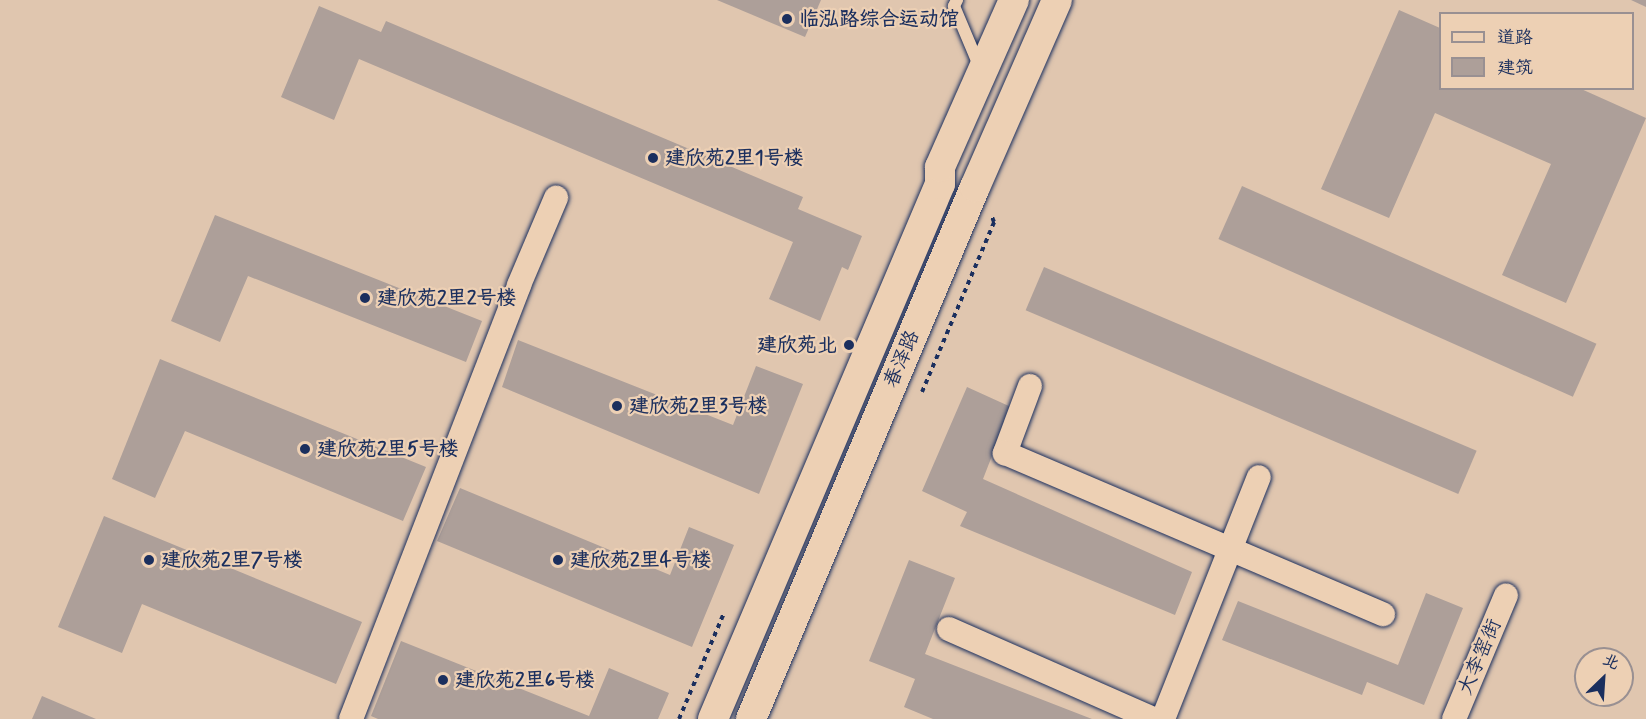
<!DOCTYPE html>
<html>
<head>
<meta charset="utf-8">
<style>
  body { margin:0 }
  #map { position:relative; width:1646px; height:719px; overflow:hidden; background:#e0c6af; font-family:Mynerve,"LXGW WenKai TC",sans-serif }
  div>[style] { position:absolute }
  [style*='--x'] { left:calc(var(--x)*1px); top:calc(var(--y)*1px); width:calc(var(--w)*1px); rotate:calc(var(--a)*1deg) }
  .building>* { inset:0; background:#ad9f99; transform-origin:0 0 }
  .path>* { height:4px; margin-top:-2px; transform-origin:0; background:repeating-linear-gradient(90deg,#1b2f5e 0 4.5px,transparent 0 9px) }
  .roads { filter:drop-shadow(0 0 2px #1b2f5e) drop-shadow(0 0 2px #1b2f5e) }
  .service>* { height:12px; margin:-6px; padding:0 6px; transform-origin:6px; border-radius:6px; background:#edd0b4 }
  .minor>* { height:24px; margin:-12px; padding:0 12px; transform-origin:12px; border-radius:12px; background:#edd0b4 }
  .tertiary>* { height:30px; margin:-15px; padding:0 15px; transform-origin:15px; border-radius:15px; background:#edd0b4 }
  .dots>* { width:16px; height:16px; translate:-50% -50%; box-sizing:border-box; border:3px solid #edd0b4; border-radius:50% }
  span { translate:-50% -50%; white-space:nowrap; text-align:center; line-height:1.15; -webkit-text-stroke:4.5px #edd0b4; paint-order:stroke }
  .poi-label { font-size:20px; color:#1b2f5e; font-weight:700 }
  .left { translate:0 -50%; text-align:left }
  .right { translate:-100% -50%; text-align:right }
  .street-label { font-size:20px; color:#1b2f5e }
  .legend { position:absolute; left:1439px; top:12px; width:195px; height:78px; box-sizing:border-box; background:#edd0b4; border:2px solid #999092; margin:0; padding:8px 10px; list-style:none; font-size:18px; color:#1b2f5e }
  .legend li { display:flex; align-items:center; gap:12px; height:30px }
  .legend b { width:30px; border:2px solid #999092 }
  .north { position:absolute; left:1574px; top:647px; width:60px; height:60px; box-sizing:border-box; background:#edd0b4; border:2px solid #999092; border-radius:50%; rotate:25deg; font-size:16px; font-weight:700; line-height:24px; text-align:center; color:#1b2f5e }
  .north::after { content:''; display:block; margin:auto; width:21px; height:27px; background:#1b2f5e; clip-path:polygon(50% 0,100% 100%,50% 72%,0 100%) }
</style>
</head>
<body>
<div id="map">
  <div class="building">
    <div style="clip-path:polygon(717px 0,821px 0,805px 37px)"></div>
    <div style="clip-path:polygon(1631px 0,1646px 0,1646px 7px)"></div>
    <div style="clip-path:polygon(319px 6px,381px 32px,386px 21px,803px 197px,798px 209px,862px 236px,848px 270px,842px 267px,820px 321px,769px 299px,793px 242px,359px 59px,334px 120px,281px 97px)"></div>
    <div style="clip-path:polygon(1399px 10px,1440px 28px,1440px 88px,1579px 88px,1646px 118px,1566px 303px,1502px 275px,1551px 164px,1435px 113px,1389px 218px,1321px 189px)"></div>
    <div style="left:1242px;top:186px;width:388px;height:58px;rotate:24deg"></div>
    <div style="clip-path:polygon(215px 215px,482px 321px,466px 362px,248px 276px,220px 342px,171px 321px)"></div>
    <div style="left:1044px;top:267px;width:470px;height:47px;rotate:23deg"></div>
    <div style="clip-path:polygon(518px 340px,733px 425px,756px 366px,803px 384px,759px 494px,502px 387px)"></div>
    <div style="clip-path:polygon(160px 359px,426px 467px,403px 521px,185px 431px,155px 498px,112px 479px)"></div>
    <div style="clip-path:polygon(967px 387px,1011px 407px,983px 479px,1192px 572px,1175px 615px,960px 526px,967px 512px,922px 491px)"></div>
    <div style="clip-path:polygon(460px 488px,670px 575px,689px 527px,734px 545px,692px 647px,437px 541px)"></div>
    <div style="clip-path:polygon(104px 516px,362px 622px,336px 684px,142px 604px,122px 653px,58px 627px)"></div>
    <div style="clip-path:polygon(909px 560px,955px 578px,925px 654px,1092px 719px,933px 719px,904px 707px,915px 679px,869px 661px)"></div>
    <div style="clip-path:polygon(1426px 593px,1463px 608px,1424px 705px,1367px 682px,1362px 695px,1222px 640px,1238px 601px,1398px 665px)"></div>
    <div style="clip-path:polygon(401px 641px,589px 716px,609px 668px,669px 693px,658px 719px,378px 719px,371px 716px)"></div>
    <div style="clip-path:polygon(42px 696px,96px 719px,32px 719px)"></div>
  </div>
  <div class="path">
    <div style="--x:922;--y:392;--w:185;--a:-67"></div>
    <div style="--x:994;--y:222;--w:5;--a:-112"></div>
    <div style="--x:679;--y:719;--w:115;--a:-67"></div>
  </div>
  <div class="roads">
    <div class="service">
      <div style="--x:957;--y:0;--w:7;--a:117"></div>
      <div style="--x:954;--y:6;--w:67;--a:67.2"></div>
    </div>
    <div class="minor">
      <div style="--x:1030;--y:386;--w:72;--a:110.5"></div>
      <div style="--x:1005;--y:453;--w:411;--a:23.1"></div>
      <div style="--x:949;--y:629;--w:223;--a:23.8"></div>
      <div style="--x:351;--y:719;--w:465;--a:-68.8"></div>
      <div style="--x:519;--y:285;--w:95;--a:-67"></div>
      <div style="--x:1163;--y:719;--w:260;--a:-68.4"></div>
      <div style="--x:1454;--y:719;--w:134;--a:-67.2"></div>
    </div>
    <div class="tertiary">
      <div style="--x:713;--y:719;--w:581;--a:-67.01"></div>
      <div style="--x:940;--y:184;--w:17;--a:-90"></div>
      <div style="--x:940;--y:167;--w:183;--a:-66.1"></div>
      <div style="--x:751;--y:719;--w:577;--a:-67.17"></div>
      <div style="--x:975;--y:187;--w:204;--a:-66.3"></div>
    </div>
  </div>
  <div class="dots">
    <div style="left:787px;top:19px;background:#1b2f5e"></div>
    <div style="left:653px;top:158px;background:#1b2f5e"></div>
    <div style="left:365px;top:298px;background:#1b2f5e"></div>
    <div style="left:849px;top:345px;background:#1b2f5e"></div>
    <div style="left:617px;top:406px;background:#1b2f5e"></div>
    <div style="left:305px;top:449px;background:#1b2f5e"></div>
    <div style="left:149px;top:560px;background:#1b2f5e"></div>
    <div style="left:558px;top:560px;background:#1b2f5e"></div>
    <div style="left:443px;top:680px;background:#1b2f5e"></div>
  </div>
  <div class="poi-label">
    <span class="left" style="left:799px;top:19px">临泓路综合运动馆</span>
    <span class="left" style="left:665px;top:158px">建欣苑2里1号楼</span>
    <span class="left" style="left:377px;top:298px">建欣苑2里2号楼</span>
    <span class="right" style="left:837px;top:345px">建欣苑北</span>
    <span class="left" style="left:629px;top:406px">建欣苑2里3号楼</span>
    <span class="left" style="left:317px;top:449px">建欣苑2里5号楼</span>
    <span class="left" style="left:161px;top:560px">建欣苑2里7号楼</span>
    <span class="left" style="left:570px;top:560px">建欣苑2里4号楼</span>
    <span class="left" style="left:455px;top:680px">建欣苑2里6号楼</span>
  </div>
  <div class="street-label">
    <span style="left:902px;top:359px;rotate:-67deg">春泽路</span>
    <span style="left:1480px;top:657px;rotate:-67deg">大李窑街</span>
  </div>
  <ul class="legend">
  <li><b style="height:8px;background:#edd0b4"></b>道路</li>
  <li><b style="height:16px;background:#ad9f99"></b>建筑</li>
  </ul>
  <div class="north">北</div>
</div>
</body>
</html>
